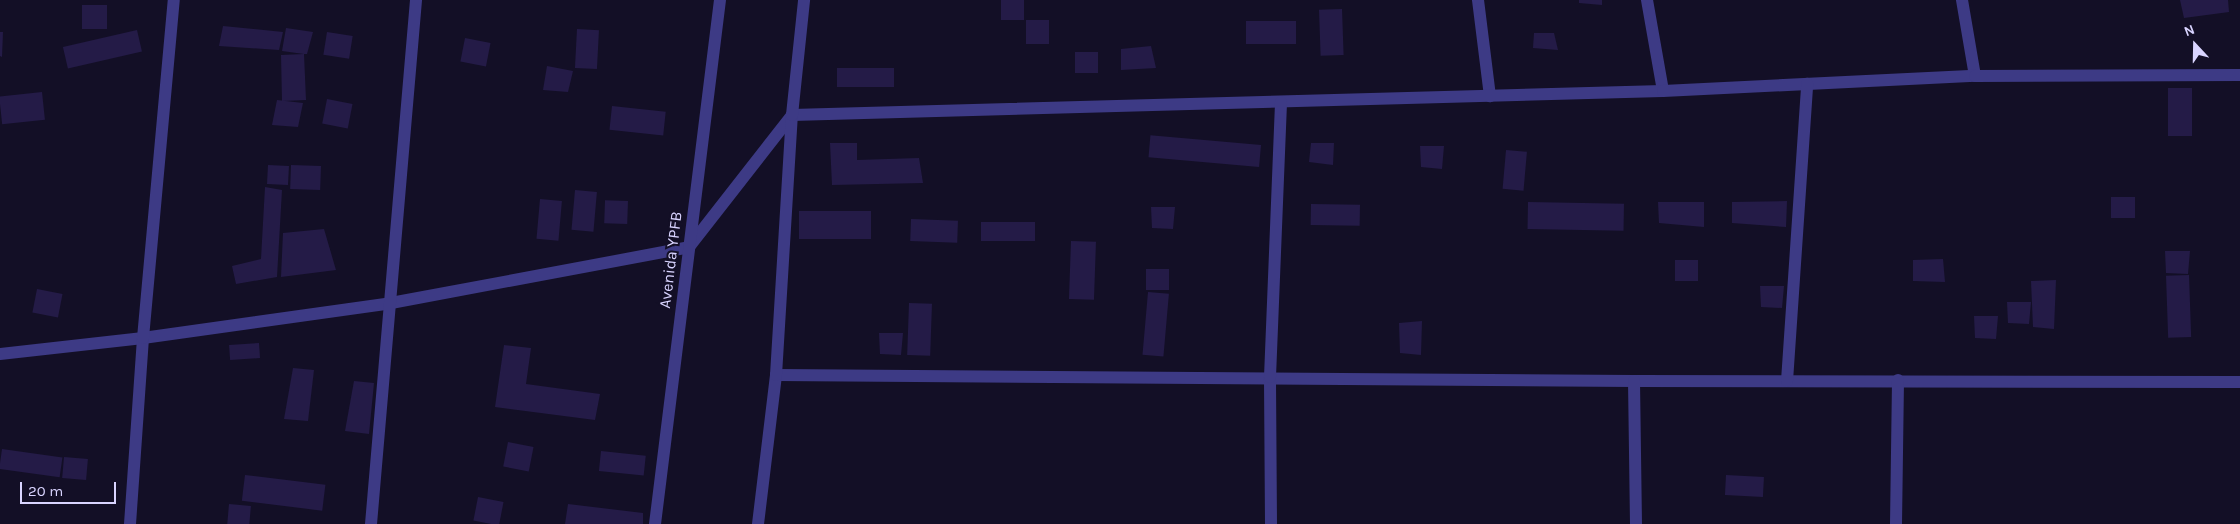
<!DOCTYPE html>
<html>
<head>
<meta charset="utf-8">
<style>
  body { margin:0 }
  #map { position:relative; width:2240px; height:524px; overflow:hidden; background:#130f26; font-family:Karla,sans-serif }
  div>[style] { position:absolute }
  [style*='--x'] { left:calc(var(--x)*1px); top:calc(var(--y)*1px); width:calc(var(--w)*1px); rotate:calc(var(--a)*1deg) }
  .building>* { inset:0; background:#241b47; transform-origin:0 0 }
  .minor>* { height:12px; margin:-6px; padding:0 6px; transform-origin:6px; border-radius:6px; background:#3d3a85 }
  .tertiary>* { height:12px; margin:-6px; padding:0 6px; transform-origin:6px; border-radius:6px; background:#3d3a85 }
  span { translate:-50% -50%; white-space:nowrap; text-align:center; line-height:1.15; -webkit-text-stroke:4px #130f26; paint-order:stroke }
  .street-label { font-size:16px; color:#d9d4ff }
  .north { position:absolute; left:2170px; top:20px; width:50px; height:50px; -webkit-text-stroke:4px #130f26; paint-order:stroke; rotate:339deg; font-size:14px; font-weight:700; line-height:20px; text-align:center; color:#d9d4ff }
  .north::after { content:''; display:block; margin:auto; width:18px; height:22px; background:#d9d4ff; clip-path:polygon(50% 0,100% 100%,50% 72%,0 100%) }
  .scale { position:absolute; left:20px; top:482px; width:96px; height:22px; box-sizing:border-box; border:2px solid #d9d4ff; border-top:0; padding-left:6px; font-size:15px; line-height:18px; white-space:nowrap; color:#d9d4ff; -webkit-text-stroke:4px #130f26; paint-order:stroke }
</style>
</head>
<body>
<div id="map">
  <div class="building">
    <div style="left:1001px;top:0;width:23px;height:20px"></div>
    <div style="clip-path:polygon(1579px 0,1602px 0,1602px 5px,1579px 3px)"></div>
    <div style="clip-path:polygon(2180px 0,2228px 0,2229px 12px,2184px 18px)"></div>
    <div style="left:82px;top:5px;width:25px;height:24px"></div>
    <div style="left:1342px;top:9px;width:46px;height:23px;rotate:88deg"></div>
    <div style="left:1049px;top:20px;width:24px;height:23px;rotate:90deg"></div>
    <div style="left:1296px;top:21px;width:23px;height:50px;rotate:90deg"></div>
    <div style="clip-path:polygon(223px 26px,283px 32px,279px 50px,219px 46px)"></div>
    <div style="clip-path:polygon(286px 28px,313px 32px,307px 54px,304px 54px,306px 100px,282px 101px,281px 55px,304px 54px,282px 51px)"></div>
    <div style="left:577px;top:29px;width:22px;height:39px;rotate:3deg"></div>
    <div style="left:137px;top:30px;width:22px;height:76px;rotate:77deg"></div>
    <div style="clip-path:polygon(0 32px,3px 32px,2px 57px,0 56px)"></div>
    <div style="left:327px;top:32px;width:26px;height:23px;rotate:9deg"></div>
    <div style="clip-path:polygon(1534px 33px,1554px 33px,1558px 50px,1533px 48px)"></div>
    <div style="left:465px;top:38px;width:26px;height:24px;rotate:11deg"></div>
    <div style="clip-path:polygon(1151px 46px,1156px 68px,1121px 70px,1121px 49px)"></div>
    <div style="left:1075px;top:52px;width:23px;height:21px"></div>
    <div style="clip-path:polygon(547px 66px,573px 71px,568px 92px,543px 90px)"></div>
    <div style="left:894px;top:68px;width:19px;height:57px;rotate:90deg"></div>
    <div style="left:2168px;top:88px;width:24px;height:48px"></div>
    <div style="left:42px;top:92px;width:28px;height:43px;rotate:84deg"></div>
    <div style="left:327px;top:99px;width:26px;height:25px;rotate:11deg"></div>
    <div style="clip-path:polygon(277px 100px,303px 103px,298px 127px,272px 125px)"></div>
    <div style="left:612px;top:106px;width:54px;height:24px;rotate:6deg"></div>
    <div style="clip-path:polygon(830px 143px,857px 143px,857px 160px,919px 158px,923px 183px,832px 185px)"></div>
    <div style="clip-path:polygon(1311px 143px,1334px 143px,1333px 165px,1309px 162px)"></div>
    <div style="left:1261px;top:145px;width:22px;height:111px;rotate:95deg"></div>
    <div style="clip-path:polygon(1420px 146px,1444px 146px,1442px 169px,1421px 167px)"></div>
    <div style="left:1506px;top:150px;width:21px;height:39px;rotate:5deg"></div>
    <div style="left:268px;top:165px;width:21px;height:19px;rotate:3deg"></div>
    <div style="left:291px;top:165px;width:30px;height:24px;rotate:2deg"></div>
    <div style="clip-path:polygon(265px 187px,282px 190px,277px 277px,236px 284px,232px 266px,261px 259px)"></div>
    <div style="left:575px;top:190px;width:22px;height:40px;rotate:5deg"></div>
    <div style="left:2111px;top:197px;width:24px;height:21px"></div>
    <div style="left:540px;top:199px;width:22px;height:40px;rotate:5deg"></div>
    <div style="left:628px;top:201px;width:23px;height:23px;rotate:92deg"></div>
    <div style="clip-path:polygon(1787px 201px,1786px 227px,1732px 223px,1732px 202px)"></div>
    <div style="left:1528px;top:202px;width:96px;height:27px;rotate:1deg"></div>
    <div style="clip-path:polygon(1658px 202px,1704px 202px,1704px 227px,1659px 223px)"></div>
    <div style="left:1311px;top:204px;width:49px;height:21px;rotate:1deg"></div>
    <div style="clip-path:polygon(1151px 207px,1175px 207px,1173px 229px,1152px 228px)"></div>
    <div style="left:799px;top:211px;width:72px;height:28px"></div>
    <div style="left:911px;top:219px;width:47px;height:22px;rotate:2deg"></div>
    <div style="left:981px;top:222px;width:54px;height:19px"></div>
    <div style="clip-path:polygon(324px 229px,336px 270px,281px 277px,283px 233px)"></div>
    <div style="left:1071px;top:241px;width:25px;height:58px;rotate:2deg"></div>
    <div style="clip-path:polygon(2165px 251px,2190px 251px,2188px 274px,2166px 273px)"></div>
    <div style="clip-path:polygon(1943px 259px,1945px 282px,1913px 281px,1913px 260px)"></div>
    <div style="left:1675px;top:260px;width:23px;height:21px"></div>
    <div style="left:1146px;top:269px;width:23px;height:21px"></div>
    <div style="left:2189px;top:275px;width:62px;height:23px;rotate:88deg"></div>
    <div style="clip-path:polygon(2056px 280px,2054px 329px,2033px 327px,2031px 281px)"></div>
    <div style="clip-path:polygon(1760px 286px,1784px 286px,1782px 308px,1761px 307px)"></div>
    <div style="left:37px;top:289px;width:26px;height:24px;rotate:11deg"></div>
    <div style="left:1148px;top:292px;width:21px;height:63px;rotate:5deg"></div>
    <div style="clip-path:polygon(2007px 302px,2031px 302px,2029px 324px,2008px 323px)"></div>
    <div style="left:909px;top:303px;width:23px;height:52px;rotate:2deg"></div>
    <div style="clip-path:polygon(1974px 316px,1998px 316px,1996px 339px,1975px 338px)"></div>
    <div style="clip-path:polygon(1422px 321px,1421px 355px,1400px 353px,1399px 323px)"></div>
    <div style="clip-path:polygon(879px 333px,903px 333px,901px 355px,880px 354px)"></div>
    <div style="left:259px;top:343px;width:15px;height:30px;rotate:86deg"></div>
    <div style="clip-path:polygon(504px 345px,531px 348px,526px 384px,600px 394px,595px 420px,495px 407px)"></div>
    <div style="clip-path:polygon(293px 368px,314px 370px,308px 421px,284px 419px)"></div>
    <div style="clip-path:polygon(354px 381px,374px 383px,369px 434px,345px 431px)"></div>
    <div style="left:508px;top:442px;width:26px;height:25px;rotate:11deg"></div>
    <div style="left:2px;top:449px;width:61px;height:20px;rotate:8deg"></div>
    <div style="left:601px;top:451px;width:45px;height:20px;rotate:6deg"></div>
    <div style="left:64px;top:457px;width:24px;height:21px;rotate:5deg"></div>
    <div style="left:245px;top:475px;width:81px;height:26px;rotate:7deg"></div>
    <div style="left:1726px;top:475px;width:38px;height:20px;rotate:3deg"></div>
    <div style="left:478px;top:497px;width:26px;height:24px;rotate:11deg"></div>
    <div style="left:229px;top:504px;width:22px;height:20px;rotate:5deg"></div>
    <div style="clip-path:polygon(568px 504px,643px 513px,643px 524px,565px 524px)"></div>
  </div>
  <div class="minor">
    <div style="--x:1478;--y:0;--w:97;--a:82.9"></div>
    <div style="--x:1647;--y:0;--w:92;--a:80"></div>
    <div style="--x:1962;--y:0;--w:77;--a:80.3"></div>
    <div style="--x:0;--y:354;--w:144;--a:-6.4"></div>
    <div style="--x:143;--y:338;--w:250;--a:-8"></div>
    <div style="--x:391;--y:303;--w:303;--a:-10.6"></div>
    <div style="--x:689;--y:247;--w:167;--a:-52"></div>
    <div style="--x:792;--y:115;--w:871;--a:-1.58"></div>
    <div style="--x:1663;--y:91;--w:312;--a:-2.8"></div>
    <div style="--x:1975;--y:76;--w:265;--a:-0.2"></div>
    <div style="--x:776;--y:375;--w:858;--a:0.4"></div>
    <div style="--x:1634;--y:381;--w:606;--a:0.09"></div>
    <div style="--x:1634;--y:381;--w:143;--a:89.2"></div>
    <div style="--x:1787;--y:381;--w:298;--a:-86.1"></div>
    <div style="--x:130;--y:524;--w:186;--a:-86"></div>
    <div style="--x:143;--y:338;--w:339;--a:-84.8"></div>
    <div style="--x:371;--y:524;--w:526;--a:-85.09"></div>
    <div style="--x:1271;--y:524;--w:147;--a:-90.4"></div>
    <div style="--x:1270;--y:377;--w:275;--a:-87.7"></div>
    <div style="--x:1896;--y:524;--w:144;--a:-89.2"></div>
  </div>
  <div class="tertiary">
    <div style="--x:655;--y:524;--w:528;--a:-82.93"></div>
    <div style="--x:758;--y:524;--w:150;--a:-83.1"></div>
    <div style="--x:776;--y:375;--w:260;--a:-86.5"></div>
    <div style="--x:792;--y:115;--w:116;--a:-84"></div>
  </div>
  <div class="street-label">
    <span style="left:671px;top:260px;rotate:-83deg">Avenida YPFB</span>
  </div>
  <div class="north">N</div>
  <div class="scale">20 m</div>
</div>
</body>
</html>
